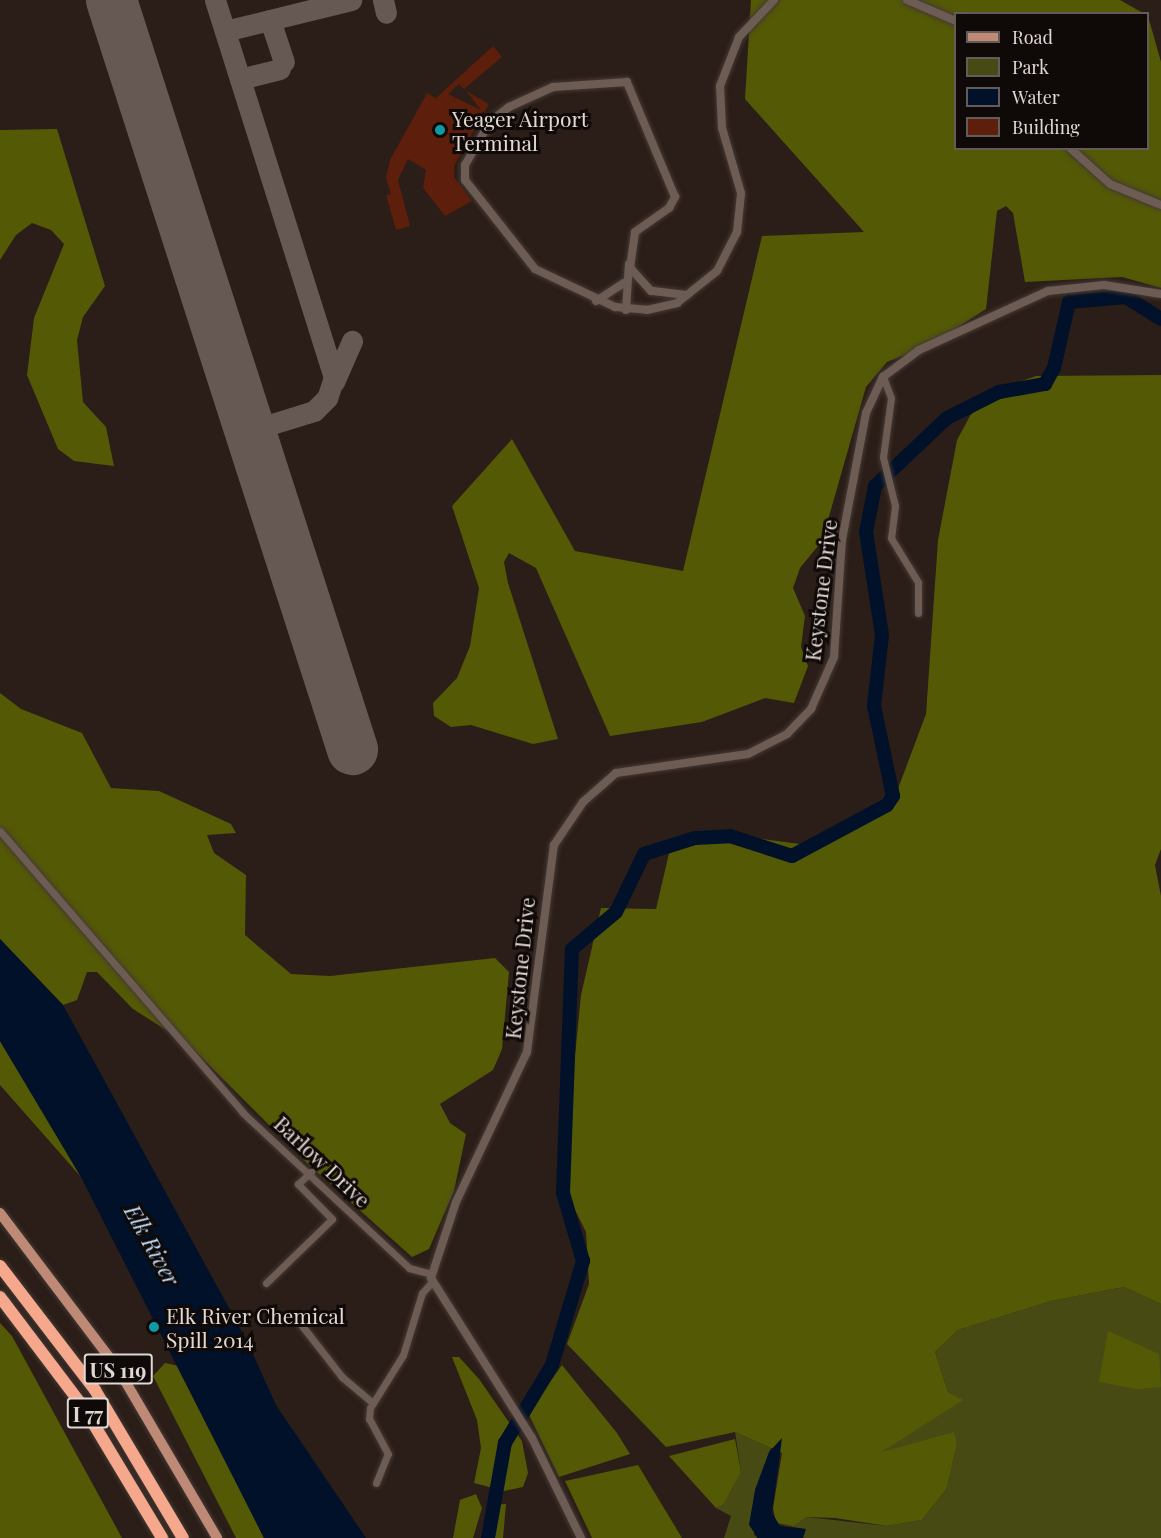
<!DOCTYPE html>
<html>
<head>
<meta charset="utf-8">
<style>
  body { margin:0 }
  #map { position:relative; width:1161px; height:1538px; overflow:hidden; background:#2b1d17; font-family:"Playfair Display",serif }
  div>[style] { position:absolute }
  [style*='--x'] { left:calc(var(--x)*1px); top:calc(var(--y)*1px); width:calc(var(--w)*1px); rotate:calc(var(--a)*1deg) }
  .green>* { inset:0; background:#474b13 }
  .forest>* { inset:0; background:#545906 }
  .water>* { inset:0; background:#001129 }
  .river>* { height:14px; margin:-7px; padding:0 7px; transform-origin:7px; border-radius:7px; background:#001129 }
  .taxiway>* { height:21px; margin:-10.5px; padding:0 10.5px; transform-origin:10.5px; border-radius:10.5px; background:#665954 }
  .runway>* { height:51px; margin:-25.5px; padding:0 25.5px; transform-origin:25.5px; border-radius:25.5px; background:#665954 }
  .building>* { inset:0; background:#5d1e0b }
  .roads { filter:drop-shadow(0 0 2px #443935) drop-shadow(0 0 2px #443935) }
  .minor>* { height:7px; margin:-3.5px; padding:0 3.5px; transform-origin:3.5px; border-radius:3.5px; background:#6c5c54 }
  .tertiary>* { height:8px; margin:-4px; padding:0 4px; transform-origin:4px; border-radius:4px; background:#6c5c54 }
  .primary>* { height:10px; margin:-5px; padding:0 5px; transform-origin:5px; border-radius:5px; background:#be8a76 }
  .motorway>* { height:12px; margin:-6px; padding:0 6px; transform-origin:6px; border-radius:6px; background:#f5a88c }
  .dots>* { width:16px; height:16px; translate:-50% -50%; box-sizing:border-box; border:3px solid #0f0907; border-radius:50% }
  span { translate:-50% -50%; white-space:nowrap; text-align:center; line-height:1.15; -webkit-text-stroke:6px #0f0907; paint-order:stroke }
  .shield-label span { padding:2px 4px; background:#0f0907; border:2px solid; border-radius:4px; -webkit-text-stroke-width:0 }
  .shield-label { font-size:20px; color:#e1d7d3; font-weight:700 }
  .poi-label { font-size:21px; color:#e1d7d3 }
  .left { translate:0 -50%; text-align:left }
  .street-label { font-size:21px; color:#e1d7d3 }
  .water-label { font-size:22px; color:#c1defb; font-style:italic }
  .legend { position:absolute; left:954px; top:12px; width:195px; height:138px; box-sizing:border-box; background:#0f0907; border:2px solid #635b59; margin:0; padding:8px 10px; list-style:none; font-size:18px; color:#e1d7d3 }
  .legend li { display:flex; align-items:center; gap:12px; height:30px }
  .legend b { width:30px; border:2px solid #635b59 }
</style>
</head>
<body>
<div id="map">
  <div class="green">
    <div style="clip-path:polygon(1124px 1287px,1161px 1304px,1161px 1538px,803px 1538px,805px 1529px,776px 1524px,794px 1526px,807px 1517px,887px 1526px,922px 1520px,947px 1488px,957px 1444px,953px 1433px,880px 1453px,962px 1400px,948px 1392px,935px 1352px,958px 1330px,1051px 1301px)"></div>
    <div style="clip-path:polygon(735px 1432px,771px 1448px,755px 1490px,754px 1535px,758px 1538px,724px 1538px,731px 1516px,716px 1508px,724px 1504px,741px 1472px)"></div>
  </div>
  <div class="forest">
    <div style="clip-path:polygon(751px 0,1120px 0,1143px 13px,956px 14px,956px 148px,1148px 148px,1148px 16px,1161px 62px,1161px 288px,1122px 277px,1025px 282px,1013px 213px,1006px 206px,997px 211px,986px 309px,930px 345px,887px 362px,866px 387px,822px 541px,800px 568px,793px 588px,805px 616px,801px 647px,808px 666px,794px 703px,765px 698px,702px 722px,610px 736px,536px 568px,509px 553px,504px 562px,508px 583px,558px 739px,533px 744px,471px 725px,451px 727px,434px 716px,433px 703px,457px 678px,470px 646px,479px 588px,452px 506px,512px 439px,575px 551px,683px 571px,762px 236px,864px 232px,745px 99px)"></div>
    <div style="clip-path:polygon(57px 129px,105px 286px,83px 317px,77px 340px,83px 402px,106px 427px,114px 466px,74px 461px,58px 449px,27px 375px,34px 318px,64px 244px,51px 230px,32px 223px,16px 235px,0 260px,0 130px)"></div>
    <div style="clip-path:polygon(1161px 375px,1161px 849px,1155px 865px,1161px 896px,1161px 1304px,1124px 1287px,1051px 1301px,958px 1330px,935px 1352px,948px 1392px,963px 1400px,882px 1452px,954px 1432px,957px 1444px,947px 1488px,922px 1520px,887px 1526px,835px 1518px,807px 1517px,794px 1526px,776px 1523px,773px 1508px,782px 1453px,735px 1432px,666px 1447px,567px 1344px,589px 1284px,586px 1232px,569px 1198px,565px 1157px,581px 995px,601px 908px,656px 909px,670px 849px,716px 833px,815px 846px,893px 802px,926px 714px,938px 540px,957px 440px,970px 416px,991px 392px,1036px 376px)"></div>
    <div style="clip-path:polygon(0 693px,21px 709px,82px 733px,111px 788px,159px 791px,231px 824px,236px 833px,207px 835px,214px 853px,246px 875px,245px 935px,291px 974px,330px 976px,495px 958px,509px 972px,502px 1049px,493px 1070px,440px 1104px,450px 1123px,466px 1134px,454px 1191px,429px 1249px,412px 1257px,309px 1165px,188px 1044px,133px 1009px,97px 972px,87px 972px,77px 1000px,63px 1005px,0 939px)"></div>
    <div style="clip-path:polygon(0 1041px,81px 1177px,0 1085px)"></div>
    <div style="clip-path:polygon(0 1323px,12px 1336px,122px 1538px,0 1538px)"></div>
    <div style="clip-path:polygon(1108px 1331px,1159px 1354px,1161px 1387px,1136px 1389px,1099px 1382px)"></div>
    <div style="clip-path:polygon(452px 1357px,459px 1357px,479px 1379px,522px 1441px,528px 1473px,523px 1487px,504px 1491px,474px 1483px,481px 1448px,477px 1420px)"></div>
    <div style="clip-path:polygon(165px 1363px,179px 1366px,264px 1538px,236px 1538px,153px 1376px)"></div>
    <div style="clip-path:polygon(562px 1365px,617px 1433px,630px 1454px,559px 1477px,528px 1413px)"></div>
    <div style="clip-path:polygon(735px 1439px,741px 1472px,724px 1504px,716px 1508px,669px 1456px)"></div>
    <div style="clip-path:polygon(638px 1465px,682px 1538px,592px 1538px,565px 1481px)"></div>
    <div style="clip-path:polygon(476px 1494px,482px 1508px,473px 1538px,453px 1538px,460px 1500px)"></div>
    <div style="clip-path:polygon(506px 1504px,503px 1538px,492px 1538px,494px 1505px)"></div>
  </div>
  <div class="water">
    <div style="clip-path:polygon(0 939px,63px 1005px,246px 1339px,276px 1405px,366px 1538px,264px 1538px,81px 1177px,0 1041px)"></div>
    <div style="clip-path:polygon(782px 1438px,772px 1513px,780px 1526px,806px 1529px,803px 1538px,758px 1538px,749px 1525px,755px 1490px,769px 1452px)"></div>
  </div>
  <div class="river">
    <div style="--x:488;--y:1538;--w:97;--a:-79.9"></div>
    <div style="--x:505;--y:1443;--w:91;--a:-58.9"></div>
    <div style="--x:552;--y:1365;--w:109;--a:-73.4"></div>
    <div style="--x:583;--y:1261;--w:71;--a:-106.4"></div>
    <div style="--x:563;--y:1193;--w:244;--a:-87.9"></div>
    <div style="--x:572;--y:949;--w:57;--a:-40.1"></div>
    <div style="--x:616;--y:912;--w:64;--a:-64.2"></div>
    <div style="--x:644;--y:854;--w:53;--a:-17.4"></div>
    <div style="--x:695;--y:838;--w:35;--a:-3"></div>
    <div style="--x:730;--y:836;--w:65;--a:17.9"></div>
    <div style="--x:792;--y:856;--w:108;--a:-28.2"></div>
    <div style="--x:887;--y:805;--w:11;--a:-56"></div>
    <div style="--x:893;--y:796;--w:92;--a:-101.9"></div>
    <div style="--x:874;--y:706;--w:71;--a:-83.6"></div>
    <div style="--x:882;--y:635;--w:104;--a:-98.8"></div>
    <div style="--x:866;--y:532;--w:47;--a:-78.9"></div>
    <div style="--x:875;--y:486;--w:99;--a:-43.4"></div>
    <div style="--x:947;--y:418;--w:58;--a:-26.6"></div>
    <div style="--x:999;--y:392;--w:47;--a:-9.9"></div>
    <div style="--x:1045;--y:384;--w:18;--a:-61"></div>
    <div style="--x:1054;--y:368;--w:68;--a:-77.2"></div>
    <div style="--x:1069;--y:302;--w:57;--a:-5"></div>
    <div style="--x:1126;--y:297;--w:41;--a:32.2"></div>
  </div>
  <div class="taxiway">
    <div style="--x:215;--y:0;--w:395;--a:72.5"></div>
    <div style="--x:334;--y:377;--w:22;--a:108"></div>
    <div style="--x:327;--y:398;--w:18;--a:135"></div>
    <div style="--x:314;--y:411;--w:68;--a:162.9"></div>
    <div style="--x:383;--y:0;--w:13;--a:77"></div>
    <div style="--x:270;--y:20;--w:44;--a:71.6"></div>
    <div style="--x:225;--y:31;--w:130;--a:-13.8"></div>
    <div style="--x:240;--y:79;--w:41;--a:-14"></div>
    <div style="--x:334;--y:382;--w:45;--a:-66.3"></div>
  </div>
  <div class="runway">
    <div style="--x:111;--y:0;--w:787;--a:72.16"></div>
  </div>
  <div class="building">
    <div style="clip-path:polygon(493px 46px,502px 57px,464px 89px,459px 84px,448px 94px,481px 110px,466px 91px,489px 104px,454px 166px,454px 177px,472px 201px,445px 216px,423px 188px,426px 170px,408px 159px,398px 180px,410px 226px,396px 230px,386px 195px,391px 194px,386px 178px,390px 160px,427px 93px,436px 98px)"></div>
  </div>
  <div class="roads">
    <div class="minor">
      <div style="--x:883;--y:377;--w:22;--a:69"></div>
      <div style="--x:891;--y:398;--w:60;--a:97.7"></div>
      <div style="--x:883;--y:457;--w:50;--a:76.2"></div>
      <div style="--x:895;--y:506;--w:32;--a:97"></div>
      <div style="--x:891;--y:538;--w:52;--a:58.5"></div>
      <div style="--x:918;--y:582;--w:31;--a:90"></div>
      <div style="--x:0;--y:831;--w:372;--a:49.2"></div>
      <div style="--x:243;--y:1113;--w:227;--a:43"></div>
      <div style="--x:409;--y:1268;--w:23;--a:15"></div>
      <div style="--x:266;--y:1283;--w:92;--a:-44.1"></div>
      <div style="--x:332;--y:1219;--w:49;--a:-134.2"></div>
      <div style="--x:298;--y:1184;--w:18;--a:-43"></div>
      <div style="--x:296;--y:1318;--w:75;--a:52.1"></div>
      <div style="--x:342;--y:1377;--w:39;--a:40"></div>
      <div style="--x:376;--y:1483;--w:31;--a:-68"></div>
      <div style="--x:388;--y:1454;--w:40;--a:-118"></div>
      <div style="--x:369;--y:1419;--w:11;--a:-85"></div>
      <div style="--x:370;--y:1408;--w:62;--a:-58.1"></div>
      <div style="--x:403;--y:1355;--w:65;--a:-73"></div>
      <div style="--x:422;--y:1293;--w:13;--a:-48"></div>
    </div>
    <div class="tertiary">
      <div style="--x:907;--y:0;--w:53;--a:23.2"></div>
      <div style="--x:1070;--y:148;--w:54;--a:42"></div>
      <div style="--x:1110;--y:184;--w:55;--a:22.4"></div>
      <div style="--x:686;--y:295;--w:35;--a:-173"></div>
      <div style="--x:651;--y:291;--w:31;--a:-132"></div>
      <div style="--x:630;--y:268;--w:36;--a:-82"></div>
      <div style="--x:635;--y:232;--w:42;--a:-35.2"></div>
      <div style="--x:669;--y:208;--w:13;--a:-61"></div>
      <div style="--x:675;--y:197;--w:125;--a:-112.7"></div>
      <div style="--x:627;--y:82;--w:74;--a:176.1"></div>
      <div style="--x:553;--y:87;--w:48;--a:155.6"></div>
      <div style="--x:509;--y:107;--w:24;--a:142"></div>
      <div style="--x:490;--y:122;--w:50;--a:120.2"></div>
      <div style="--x:465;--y:165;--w:15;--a:90"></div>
      <div style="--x:465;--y:180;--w:113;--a:51.8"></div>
      <div style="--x:535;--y:269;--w:89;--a:25.4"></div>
      <div style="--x:615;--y:307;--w:32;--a:5"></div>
      <div style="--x:647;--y:310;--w:31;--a:-13"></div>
      <div style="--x:677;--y:303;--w:51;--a:-38.7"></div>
      <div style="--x:717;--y:271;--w:44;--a:-62.9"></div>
      <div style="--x:737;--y:232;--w:39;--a:-84"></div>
      <div style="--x:741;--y:193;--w:68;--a:-106.3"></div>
      <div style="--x:722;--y:128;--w:42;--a:-92.7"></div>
      <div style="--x:720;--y:86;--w:53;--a:-68.8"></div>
      <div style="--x:739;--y:37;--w:51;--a:-46.6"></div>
      <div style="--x:596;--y:301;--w:33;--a:-33"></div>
      <div style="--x:626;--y:310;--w:46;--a:-86.3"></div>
      <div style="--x:581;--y:1538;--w:111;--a:-116.1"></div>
      <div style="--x:532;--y:1438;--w:189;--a:-122.3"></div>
      <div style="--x:431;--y:1278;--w:80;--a:-71.8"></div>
      <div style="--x:456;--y:1202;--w:166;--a:-64.7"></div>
      <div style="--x:527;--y:1052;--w:209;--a:-82.6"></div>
      <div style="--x:554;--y:845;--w:52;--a:-56"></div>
      <div style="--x:583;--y:802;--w:44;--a:-41.3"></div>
      <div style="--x:616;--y:773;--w:133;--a:-8.2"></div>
      <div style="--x:748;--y:754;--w:44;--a:-27.1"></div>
      <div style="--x:787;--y:734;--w:35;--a:-46"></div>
      <div style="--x:811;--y:709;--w:57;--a:-66.1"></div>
      <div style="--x:834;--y:657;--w:117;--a:-86.1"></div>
      <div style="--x:842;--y:540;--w:129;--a:-79.3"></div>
      <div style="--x:866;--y:413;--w:40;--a:-65"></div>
      <div style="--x:883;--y:377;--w:45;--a:-36.9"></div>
      <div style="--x:919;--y:350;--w:142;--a:-24.6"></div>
      <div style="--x:1048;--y:291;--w:56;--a:-6.1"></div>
      <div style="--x:1104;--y:285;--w:58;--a:9"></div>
    </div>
    <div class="primary">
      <div style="--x:0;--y:1213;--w:196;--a:52.9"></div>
      <div style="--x:118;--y:1369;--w:196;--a:59.6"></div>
    </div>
    <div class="motorway">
      <div style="--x:0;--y:1266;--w:156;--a:52.5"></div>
      <div style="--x:95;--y:1390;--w:172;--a:59.3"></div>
      <div style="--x:0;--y:1297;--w:139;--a:52.9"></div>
      <div style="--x:84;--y:1408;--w:152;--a:59"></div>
    </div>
  </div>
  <div class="dots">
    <div style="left:440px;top:130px;background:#0f9aa8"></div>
    <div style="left:154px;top:1327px;background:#0f9aa8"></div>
  </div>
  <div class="shield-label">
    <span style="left:118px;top:1369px">US 119</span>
    <span style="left:88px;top:1413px">I 77</span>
  </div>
  <div class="poi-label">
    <span class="left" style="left:452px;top:130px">Yeager Airport<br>Terminal</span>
    <span class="left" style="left:166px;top:1327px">Elk River Chemical<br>Spill 2014</span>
  </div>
  <div class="street-label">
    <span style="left:820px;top:590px;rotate:-83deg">Keystone Drive</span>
    <span style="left:519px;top:968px;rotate:-84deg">Keystone Drive</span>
    <span style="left:323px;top:1161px;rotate:43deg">Barlow Drive</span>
  </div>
  <div class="water-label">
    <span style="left:152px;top:1245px;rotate:61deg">Elk River</span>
  </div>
  <ul class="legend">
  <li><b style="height:8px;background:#be8a76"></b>Road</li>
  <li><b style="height:16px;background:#474b13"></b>Park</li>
  <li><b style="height:16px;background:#001129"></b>Water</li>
  <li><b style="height:16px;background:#5d1e0b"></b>Building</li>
  </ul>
</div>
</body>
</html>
